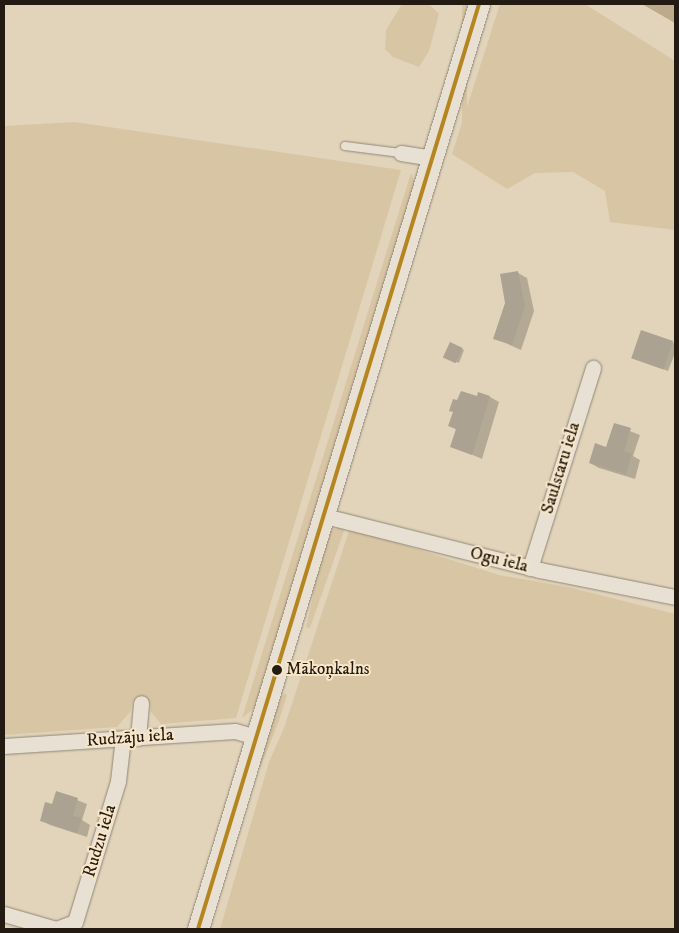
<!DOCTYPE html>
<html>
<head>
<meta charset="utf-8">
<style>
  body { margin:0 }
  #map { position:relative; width:679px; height:933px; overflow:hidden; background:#e2d4ba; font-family:"IM FELL DW Pica",serif }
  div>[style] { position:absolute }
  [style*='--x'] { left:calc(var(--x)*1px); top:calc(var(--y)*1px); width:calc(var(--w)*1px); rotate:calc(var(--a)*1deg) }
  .green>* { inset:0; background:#d8c5a3; transform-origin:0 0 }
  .water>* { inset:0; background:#bcaa8a }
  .shadow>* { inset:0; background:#0003 }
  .building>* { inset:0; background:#aca291; transform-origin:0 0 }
  .roads { filter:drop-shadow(0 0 1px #908777) drop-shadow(0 0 1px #908777) }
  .service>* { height:8px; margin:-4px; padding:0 4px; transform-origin:4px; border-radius:4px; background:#e7e0d3 }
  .minor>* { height:15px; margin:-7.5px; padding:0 7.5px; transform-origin:7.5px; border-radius:7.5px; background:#e7e0d3 }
  .secondary>* { height:21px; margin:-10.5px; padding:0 10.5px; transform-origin:10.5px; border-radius:10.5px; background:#e7e0d3 }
  .bus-1>* { height:4px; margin:-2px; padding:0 2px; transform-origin:2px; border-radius:2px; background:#b58620 }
  .dots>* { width:14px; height:14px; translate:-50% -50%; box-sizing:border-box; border:2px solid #f7e6c8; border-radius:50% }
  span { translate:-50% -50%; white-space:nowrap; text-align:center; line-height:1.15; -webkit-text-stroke:4px #f7e6c8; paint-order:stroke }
  .bus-label { font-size:17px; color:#231b11 }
  .left { translate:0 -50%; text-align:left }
  .street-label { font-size:18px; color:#231b11 }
  .frame { position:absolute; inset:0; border:5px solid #231b11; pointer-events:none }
</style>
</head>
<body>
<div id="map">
  <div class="green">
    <div style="clip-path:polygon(402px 4px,429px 4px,439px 14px,429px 51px,419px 67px,393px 57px,385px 49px,386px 30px)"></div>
    <div style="left:462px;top:4px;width:5px;height:152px"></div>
    <div style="clip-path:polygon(500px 4px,585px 4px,675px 61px,675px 230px,610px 222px,605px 191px,573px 172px,535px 173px,507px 189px,452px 154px)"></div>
    <div style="clip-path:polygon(75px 122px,401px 170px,236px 718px,161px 724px,151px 712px,150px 704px,133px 701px,130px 712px,117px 727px,4px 735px,4px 126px)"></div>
    <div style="clip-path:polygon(411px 173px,415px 184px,259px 701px,252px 710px,242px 718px)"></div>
    <div style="clip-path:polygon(342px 526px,345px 528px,310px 628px,306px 627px,313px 596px,314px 573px,328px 532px)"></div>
    <div style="clip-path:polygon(350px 528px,499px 575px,568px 587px,675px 614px,675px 929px,220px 929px,269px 762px,284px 728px)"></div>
    <div style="clip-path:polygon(284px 693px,287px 695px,279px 721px,261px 766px,257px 768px,267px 727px)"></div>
  </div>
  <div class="water">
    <div style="clip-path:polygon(642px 4px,675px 4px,675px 23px)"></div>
  </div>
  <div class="shadow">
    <div style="clip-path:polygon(518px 273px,527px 278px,534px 311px,521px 350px,494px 338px)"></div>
    <div style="clip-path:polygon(672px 342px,675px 344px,675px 353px,668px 371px,638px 360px)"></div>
    <div style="clip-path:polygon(462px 349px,464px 350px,459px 363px,447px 358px)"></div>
    <div style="clip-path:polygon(490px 397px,499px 402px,482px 459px,452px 446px,457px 430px,450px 426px,477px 398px)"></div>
    <div style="clip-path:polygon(614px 425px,640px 435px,633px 456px,640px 460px,635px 479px,599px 468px,590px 463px,607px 448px)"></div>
    <div style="clip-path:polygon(57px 792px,87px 804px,82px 820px,90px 825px,87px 837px,50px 825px,41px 820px,53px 806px)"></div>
  </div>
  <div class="building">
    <div style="clip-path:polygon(518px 271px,525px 306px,512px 345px,493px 339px,505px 303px,500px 274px)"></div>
    <div style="left:641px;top:330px;width:34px;height:30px;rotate:19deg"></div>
    <div style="left:450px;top:342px;width:14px;height:17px;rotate:25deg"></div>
    <div style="clip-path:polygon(461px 391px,477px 396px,478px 392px,490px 396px,472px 455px,450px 447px,456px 429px,448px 426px,453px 412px,449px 411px,453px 399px,457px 400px)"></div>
    <div style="clip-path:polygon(614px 423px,631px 428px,624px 451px,632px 454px,626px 474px,589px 463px,595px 443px,606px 447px)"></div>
    <div style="clip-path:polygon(56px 791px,78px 798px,73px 816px,82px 818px,77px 833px,40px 821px,45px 802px,52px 804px)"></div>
  </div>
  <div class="roads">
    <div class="service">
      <div style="--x:345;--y:146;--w:56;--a:7.1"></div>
    </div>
    <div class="minor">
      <div style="--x:401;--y:153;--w:32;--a:9"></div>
      <div style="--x:325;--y:516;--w:222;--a:14.1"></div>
      <div style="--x:540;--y:570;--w:138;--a:11.3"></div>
      <div style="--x:530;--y:568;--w:210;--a:-72.5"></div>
      <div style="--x:138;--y:738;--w:35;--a:-85"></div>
      <div style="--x:4;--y:746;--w:231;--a:-3.7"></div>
      <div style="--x:235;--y:731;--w:22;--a:16"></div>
      <div style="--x:4;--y:914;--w:54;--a:16.1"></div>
      <div style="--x:56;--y:929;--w:20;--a:-20"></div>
      <div style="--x:75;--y:922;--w:147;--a:-73"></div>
      <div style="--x:118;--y:781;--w:43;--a:-83.4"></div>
    </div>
    <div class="secondary">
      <div style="--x:198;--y:929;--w:967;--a:-73.1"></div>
    </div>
  </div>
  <div class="bus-1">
    <div style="--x:198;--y:929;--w:967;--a:-73.1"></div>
  </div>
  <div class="dots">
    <div style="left:277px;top:670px;background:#231b11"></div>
  </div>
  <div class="bus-label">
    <span class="left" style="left:286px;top:670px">Mākoņkalns</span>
  </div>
  <div class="street-label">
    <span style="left:561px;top:468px;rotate:-73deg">Saulstaru iela</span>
    <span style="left:499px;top:560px;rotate:14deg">Ogu iela</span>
    <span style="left:130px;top:738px;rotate:-4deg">Rudzāju iela</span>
    <span style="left:100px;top:841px;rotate:-73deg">Rudzu iela</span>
  </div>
  <div class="frame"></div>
</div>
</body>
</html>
